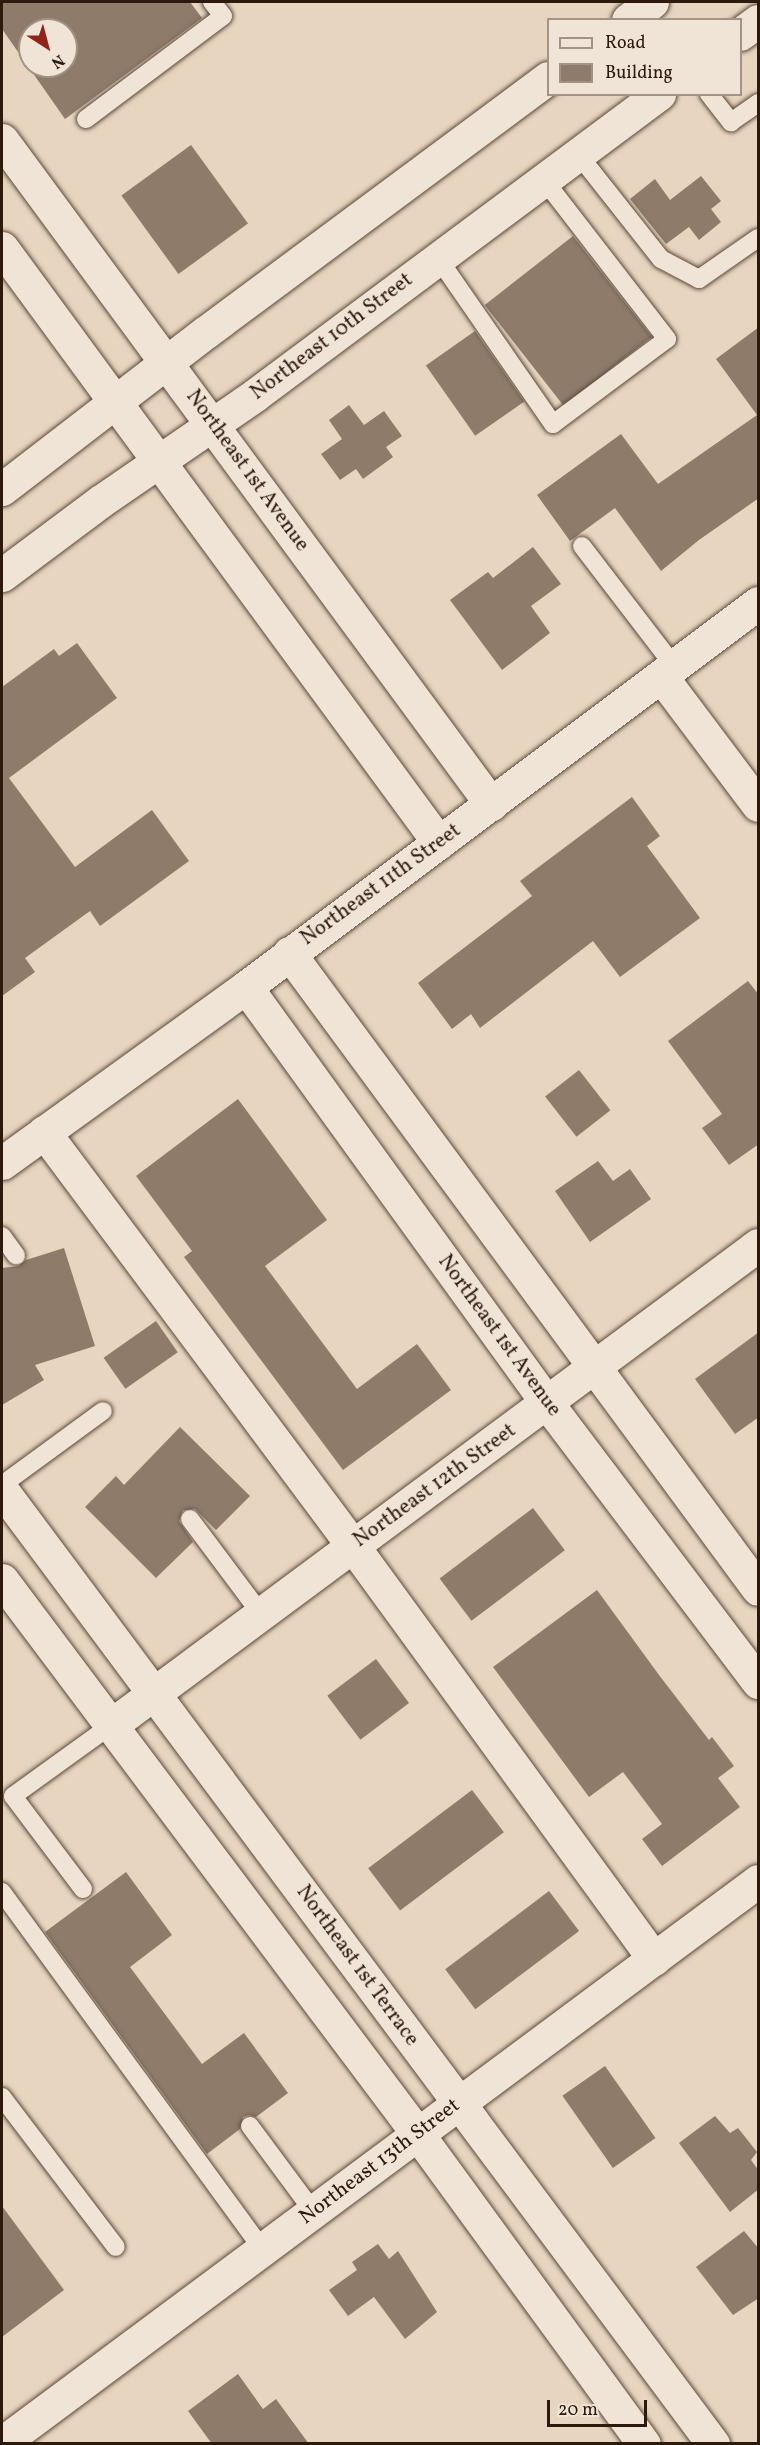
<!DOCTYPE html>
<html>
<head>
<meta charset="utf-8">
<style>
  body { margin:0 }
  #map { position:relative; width:760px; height:2445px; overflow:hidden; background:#e7d5bf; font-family:Vollkorn,serif }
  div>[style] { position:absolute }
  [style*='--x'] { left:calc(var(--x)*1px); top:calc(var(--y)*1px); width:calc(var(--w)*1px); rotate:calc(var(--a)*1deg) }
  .building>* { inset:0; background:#8e7b6a; transform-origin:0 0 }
  .roads { filter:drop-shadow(0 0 2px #5c483a) drop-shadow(0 0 2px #5c483a) }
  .lane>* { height:18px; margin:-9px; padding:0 9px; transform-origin:9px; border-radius:9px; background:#efe4d5 }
  .street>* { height:33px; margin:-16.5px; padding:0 16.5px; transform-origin:16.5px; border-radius:16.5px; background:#efe4d5 }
  .secondary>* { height:33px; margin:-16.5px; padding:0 16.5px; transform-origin:16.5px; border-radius:16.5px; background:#efe4d5 }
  span { translate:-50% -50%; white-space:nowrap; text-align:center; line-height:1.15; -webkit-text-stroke:6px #efe4d5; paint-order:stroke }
  .street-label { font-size:21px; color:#2e190d }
  .frame { position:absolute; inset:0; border:3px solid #2e190d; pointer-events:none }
  .legend { position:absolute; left:547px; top:18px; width:195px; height:78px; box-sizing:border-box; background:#efe4d5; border:2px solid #a29385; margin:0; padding:8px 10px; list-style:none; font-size:18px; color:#2e190d }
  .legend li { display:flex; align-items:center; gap:12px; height:30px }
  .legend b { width:30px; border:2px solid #a29385 }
  .north { position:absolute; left:18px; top:18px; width:60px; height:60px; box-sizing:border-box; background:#efe4d5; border:2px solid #a29385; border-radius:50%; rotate:144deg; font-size:16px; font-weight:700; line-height:24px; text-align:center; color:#2e190d }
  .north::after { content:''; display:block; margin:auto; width:21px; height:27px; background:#8f2418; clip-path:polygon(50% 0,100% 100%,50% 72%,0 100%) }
  .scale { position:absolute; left:547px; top:2400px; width:100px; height:27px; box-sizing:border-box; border:3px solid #2e190d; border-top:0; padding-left:8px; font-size:18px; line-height:21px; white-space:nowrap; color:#2e190d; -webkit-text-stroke:4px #efe4d5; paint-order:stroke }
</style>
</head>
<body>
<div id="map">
  <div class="building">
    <div style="clip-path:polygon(evenodd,2px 2px,190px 2px,202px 18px,65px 119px,2px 29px,2px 2px,30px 30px,66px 30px,66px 66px,30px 66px,30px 30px)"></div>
    <div style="left:191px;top:145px;width:97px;height:86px;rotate:54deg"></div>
    <div style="clip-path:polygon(701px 176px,721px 201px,711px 209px,721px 222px,699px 240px,689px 227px,666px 244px,630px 199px,655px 179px,670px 200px)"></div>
    <div style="left:573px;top:236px;width:128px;height:112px;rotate:52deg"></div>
    <div style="clip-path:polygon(759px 327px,759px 498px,699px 540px,661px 571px,615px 508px,570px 541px,537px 495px,621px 434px,658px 484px,757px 415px,716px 359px)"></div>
    <div style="left:475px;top:331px;width:86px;height:60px;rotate:55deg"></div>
    <div style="clip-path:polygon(349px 405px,364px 425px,384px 411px,402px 436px,386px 447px,393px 457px,363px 479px,356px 469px,340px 480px,321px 454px,342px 439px,329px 420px)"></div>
    <div style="clip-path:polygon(533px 547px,561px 584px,531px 606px,550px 633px,502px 670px,450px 600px,488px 572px,493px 578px)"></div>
    <div style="clip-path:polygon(77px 643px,117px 698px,9px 778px,75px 867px,152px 810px,189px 861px,100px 926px,90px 911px,25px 958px,35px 972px,2px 996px,2px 687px,54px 649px,59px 656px)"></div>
    <div style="clip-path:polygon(632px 797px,660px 836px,647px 846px,700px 918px,620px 977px,593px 941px,480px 1028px,471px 1014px,452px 1029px,418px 983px,532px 896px,520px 881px)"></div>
    <div style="clip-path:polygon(748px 981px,759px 995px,759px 1144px,729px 1165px,702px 1128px,722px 1114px,668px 1041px)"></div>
    <div style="left:579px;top:1070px;width:51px;height:43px;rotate:52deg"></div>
    <div style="clip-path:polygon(238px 1099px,327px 1220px,265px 1266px,357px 1389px,417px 1344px,451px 1390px,343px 1470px,184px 1257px,192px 1251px,136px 1176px)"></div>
    <div style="clip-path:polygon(598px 1161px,613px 1181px,630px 1169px,651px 1199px,590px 1242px,555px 1191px)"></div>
    <div style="clip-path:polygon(64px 1248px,95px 1346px,35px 1365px,44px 1380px,2px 1405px,2px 1268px,18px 1266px,26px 1260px)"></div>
    <div style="left:156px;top:1321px;width:38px;height:64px;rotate:55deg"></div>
    <div style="clip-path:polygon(759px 1332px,759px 1417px,735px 1434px,695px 1379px)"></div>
    <div style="clip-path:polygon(180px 1427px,250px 1496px,216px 1530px,195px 1509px,183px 1510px,179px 1521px,193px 1542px,156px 1578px,85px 1507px,116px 1476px,124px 1485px)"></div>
    <div style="left:533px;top:1508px;width:53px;height:117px;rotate:53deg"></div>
    <div style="clip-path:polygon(597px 1590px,659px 1675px,709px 1740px,712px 1737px,734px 1766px,718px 1778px,740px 1807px,662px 1866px,642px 1839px,662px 1824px,623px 1772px,589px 1797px,493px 1667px)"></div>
    <div style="left:376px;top:1659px;width:55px;height:61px;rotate:53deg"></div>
    <div style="left:472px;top:1790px;width:53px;height:130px;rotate:53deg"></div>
    <div style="clip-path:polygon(126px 1872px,172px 1935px,130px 1967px,202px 2064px,244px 2033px,288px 2093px,256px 2117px,249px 2115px,243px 2117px,240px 2129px,207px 2154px,45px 1932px)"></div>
    <div style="left:549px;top:1891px;width:50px;height:130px;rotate:53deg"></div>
    <div style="left:605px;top:2066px;width:88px;height:52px;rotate:55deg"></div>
    <div style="clip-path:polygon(715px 2116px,730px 2133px,738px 2128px,757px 2152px,751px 2160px,759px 2171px,759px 2189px,730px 2212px,679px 2143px)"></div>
    <div style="clip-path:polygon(2px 2206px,64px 2290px,2px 2337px)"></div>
    <div style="clip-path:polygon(744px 2231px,759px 2249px,759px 2298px,733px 2315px,696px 2267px)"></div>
    <div style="clip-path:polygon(378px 2244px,389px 2259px,398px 2251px,437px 2312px,405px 2339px,374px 2297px,348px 2316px,329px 2290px,357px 2270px,352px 2262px)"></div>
    <div style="clip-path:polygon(238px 2374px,263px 2409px,276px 2399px,309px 2444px,212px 2444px,188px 2411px)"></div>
  </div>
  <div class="roads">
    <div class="lane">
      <div style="--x:709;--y:94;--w:36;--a:52"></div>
      <div style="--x:731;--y:122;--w:33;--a:-35"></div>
      <div style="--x:86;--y:119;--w:171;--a:-36.9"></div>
      <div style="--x:223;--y:16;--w:18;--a:-128"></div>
      <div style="--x:578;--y:154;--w:134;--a:51.7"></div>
      <div style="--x:661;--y:259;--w:43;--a:27.8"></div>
      <div style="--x:699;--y:279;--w:72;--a:-34.8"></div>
      <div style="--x:438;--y:258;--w:202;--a:55.3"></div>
      <div style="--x:553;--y:424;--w:142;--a:-36.7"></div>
      <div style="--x:667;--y:339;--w:201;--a:-127.7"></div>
      <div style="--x:582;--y:546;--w:151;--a:52.5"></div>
      <div style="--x:2;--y:1236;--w:24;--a:54"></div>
      <div style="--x:2;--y:1485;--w:125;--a:-36.2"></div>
      <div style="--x:190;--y:1519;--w:119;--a:53.2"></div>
      <div style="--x:83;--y:1889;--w:116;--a:-127"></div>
      <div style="--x:13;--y:1796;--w:120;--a:-35.8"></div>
      <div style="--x:2;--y:1892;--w:443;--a:53.9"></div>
      <div style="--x:2;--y:2097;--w:188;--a:52.8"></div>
      <div style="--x:250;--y:2126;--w:106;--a:53.5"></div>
    </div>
    <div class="street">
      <div style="--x:628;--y:20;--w:30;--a:-37"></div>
      <div style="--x:740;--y:34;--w:22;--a:-36"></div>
      <div style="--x:2;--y:140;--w:825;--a:53.63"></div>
      <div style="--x:2;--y:248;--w:738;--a:53.7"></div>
      <div style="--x:2;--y:489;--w:257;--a:-37.6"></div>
      <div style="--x:206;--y:332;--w:426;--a:-36.6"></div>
      <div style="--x:2;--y:575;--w:124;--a:-36.8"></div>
      <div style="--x:101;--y:501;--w:187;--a:-34.5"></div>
      <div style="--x:255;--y:395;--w:504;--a:-36.69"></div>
      <div style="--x:661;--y:676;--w:161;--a:53.1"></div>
      <div style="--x:289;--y:953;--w:790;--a:53.59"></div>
      <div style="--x:246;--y:987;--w:513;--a:54.11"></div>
      <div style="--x:547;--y:1403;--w:350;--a:52.9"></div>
      <div style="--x:44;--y:1132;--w:517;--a:53.26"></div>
      <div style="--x:353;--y:1546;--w:511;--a:53.91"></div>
      <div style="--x:2;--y:1490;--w:1190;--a:53.3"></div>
      <div style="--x:2;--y:1580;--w:691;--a:53.11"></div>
      <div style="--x:417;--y:2133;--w:385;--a:53.9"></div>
      <div style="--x:110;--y:1726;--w:807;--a:-36.59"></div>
      <div style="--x:2;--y:2443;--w:942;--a:-36.63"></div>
    </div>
    <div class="secondary">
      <div style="--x:2;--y:1163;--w:301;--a:-35.8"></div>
      <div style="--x:246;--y:987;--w:640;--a:-36.87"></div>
    </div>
  </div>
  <div class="street-label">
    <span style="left:332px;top:337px;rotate:-37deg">Northeast 10th Street</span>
    <span style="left:247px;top:471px;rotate:54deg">Northeast 1st Avenue</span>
    <span style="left:381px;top:885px;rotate:-36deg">Northeast 11th Street</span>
    <span style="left:499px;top:1336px;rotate:54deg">Northeast 1st Avenue</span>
    <span style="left:435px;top:1486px;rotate:-36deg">Northeast 12th Street</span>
    <span style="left:357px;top:1966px;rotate:54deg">Northeast 1st Terrace</span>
    <span style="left:380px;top:2162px;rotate:-37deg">Northeast 13th Street</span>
  </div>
  <div class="frame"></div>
  <ul class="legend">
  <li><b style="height:8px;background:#efe4d5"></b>Road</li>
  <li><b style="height:16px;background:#8e7b6a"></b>Building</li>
  </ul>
  <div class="north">N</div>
  <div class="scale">20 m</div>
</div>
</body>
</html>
